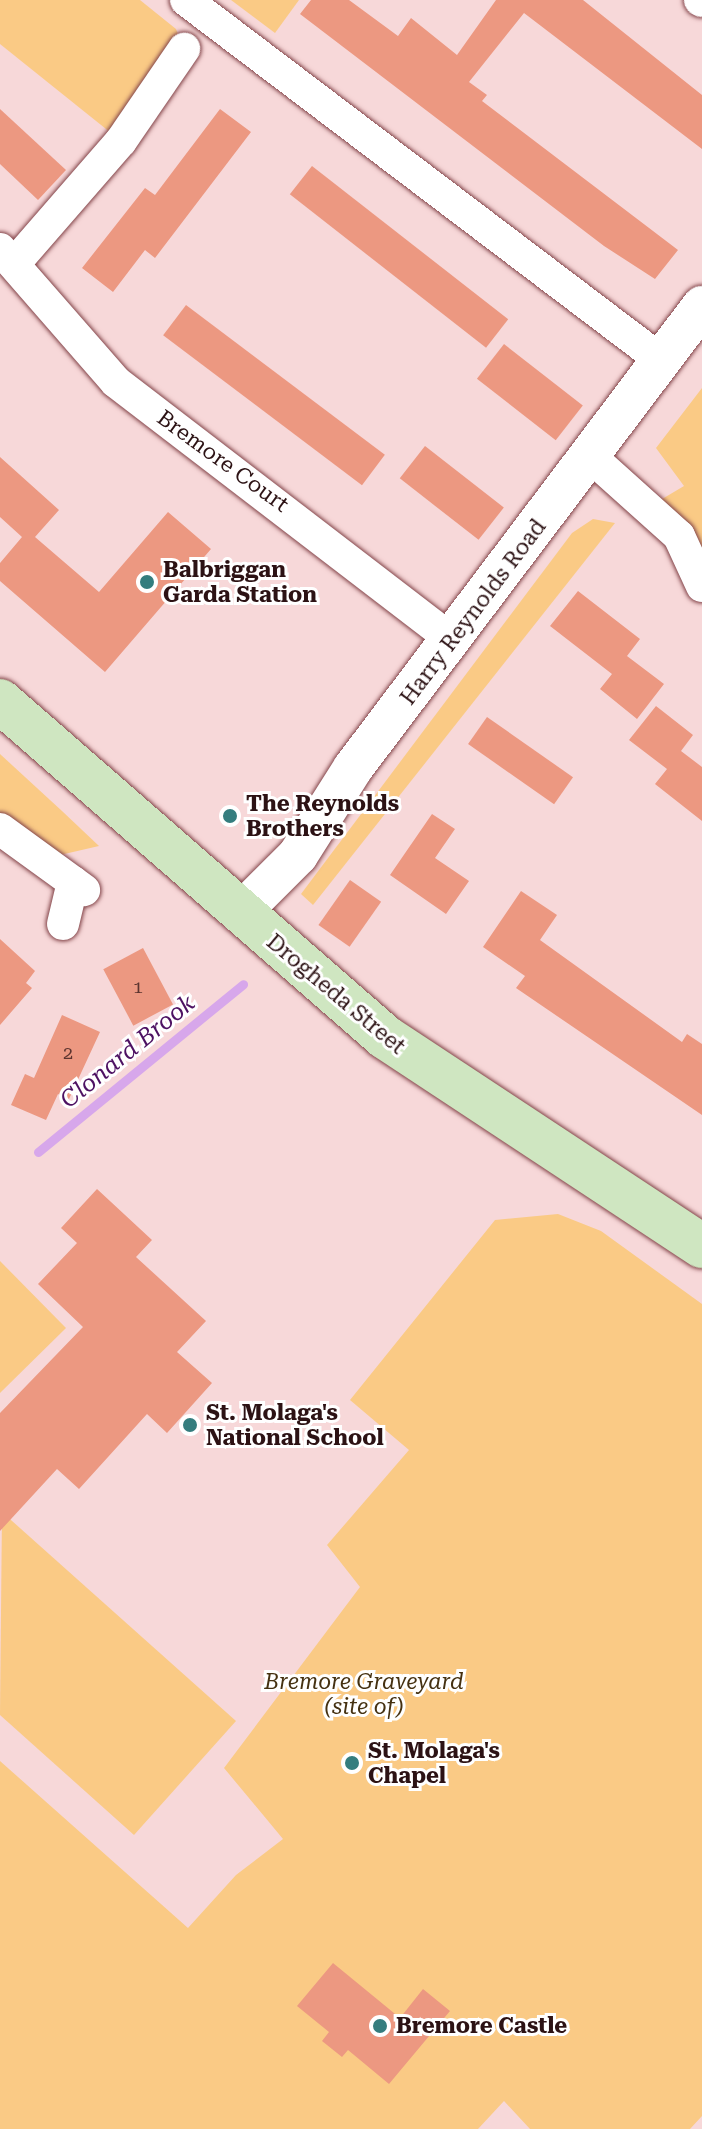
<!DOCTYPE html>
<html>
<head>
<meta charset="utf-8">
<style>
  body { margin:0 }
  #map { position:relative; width:702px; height:2129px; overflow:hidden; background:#f7d8d9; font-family:"Roboto Serif",serif }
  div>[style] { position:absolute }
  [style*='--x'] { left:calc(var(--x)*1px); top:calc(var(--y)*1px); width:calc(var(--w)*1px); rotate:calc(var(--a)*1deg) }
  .green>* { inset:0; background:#faca85 }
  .stream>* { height:9px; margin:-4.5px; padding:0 4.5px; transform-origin:4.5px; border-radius:4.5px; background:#d7a7eb }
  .building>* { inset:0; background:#ec9881; transform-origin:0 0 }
  .roads { filter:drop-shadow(0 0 2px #834449) drop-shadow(0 0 2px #834449) }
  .minor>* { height:32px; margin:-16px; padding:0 16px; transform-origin:16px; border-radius:16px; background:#fff }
  .tertiary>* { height:40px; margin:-20px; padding:0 20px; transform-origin:20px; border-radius:20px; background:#fff }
  .secondary>* { height:44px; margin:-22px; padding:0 22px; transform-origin:22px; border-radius:22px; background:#cfe6c1 }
  .dots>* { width:22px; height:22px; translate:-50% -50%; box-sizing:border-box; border:4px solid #fff; border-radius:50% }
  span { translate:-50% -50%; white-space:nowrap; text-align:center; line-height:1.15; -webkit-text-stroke:6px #fff; paint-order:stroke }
  .number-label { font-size:18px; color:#5c342f }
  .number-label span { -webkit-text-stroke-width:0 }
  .street-label { font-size:22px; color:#2c1214 }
  .poi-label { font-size:22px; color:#2c1214; font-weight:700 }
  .left { translate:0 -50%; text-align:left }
  .park-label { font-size:22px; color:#453111; font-style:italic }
  .water-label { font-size:24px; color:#4d1162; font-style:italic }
</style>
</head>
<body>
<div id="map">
  <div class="green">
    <div style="clip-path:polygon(0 0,140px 0,176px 29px,184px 49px,121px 141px,0 44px)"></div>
    <div style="clip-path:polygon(231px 0,299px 0,275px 33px)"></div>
    <div style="clip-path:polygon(702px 388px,702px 586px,652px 505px,684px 486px,656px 448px)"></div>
    <div style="clip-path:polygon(593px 519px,615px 523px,313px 905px,301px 894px,572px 533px)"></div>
    <div style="clip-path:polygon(0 754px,62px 811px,99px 846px,60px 855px,0 815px)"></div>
    <div style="clip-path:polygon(558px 1214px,601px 1231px,702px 1304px,702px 2116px,690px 2129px,530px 2129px,504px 2101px,478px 2129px,0 2129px,0 1761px,188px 1928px,236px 1875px,283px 1839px,224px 1768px,360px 1587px,327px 1545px,409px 1450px,350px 1400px,495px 1220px)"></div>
    <div style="clip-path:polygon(0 1261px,66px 1328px,0 1393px)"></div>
    <div style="clip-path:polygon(2px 1512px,236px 1721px,134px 1835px,0 1715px)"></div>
  </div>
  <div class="stream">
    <div style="--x:38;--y:1152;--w:265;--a:-39.3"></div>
  </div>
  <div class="building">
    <div style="clip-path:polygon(311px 0,349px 0,398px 36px,411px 18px,457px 55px,496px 0,583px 0,702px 95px,702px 149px,524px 13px,469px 82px,487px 95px,482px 101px,678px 250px,655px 279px,604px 246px,300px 14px)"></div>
    <div style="clip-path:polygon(0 109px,66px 170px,38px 200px,0 164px)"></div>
    <div style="clip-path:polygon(220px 109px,251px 132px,155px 258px,145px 250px,113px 292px,82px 268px,145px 188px,155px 195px)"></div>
    <div style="left:312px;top:166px;width:249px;height:36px;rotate:38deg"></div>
    <div style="left:186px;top:305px;width:249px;height:38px;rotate:37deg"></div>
    <div style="left:504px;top:344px;width:100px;height:44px;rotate:38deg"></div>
    <div style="left:425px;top:446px;width:100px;height:41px;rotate:38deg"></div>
    <div style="clip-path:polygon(0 457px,59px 510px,35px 537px,99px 592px,168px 512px,211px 549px,105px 672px,0 581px,0 563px,22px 537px,0 517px)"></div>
    <div style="clip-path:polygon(578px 591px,640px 639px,627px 656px,664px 684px,637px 719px,600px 689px,612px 674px,550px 626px)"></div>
    <div style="clip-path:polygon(656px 706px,693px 735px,681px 751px,702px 767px,702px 821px,655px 784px,667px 769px,629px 740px)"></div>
    <div style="left:487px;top:717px;width:105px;height:33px;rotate:35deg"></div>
    <div style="clip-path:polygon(432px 814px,455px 829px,435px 858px,469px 881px,446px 914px,390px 875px)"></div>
    <div style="left:350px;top:880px;width:38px;height:55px;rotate:35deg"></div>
    <div style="clip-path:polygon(521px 891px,557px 915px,540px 940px,682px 1042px,687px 1034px,702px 1044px,702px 1115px,516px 988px,525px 976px,483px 947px)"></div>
    <div style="clip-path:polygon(0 939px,35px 971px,26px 983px,32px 988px,0 1025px)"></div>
    <div style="left:143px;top:948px;width:64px;height:45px;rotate:62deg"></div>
    <div style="clip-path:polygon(62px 1015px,100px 1032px,69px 1099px,58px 1094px,46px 1120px,11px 1105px,25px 1074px,34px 1078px)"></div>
    <div style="clip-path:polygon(97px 1189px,152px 1240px,136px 1257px,206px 1321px,177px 1352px,212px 1383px,167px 1433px,147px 1414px,79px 1489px,57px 1469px,0 1531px,0 1413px,83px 1327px,38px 1284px,77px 1243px,61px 1228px)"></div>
    <div style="clip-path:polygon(333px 1963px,400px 2018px,423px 1989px,450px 2011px,389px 2084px,348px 2050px,342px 2057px,322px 2041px,329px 2032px,297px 2006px)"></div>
  </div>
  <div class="roads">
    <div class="minor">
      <div style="--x:186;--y:0;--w:596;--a:37.16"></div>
      <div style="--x:700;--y:0;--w:2;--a:27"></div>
      <div style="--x:0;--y:249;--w:176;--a:48.9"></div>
      <div style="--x:116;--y:382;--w:424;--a:37.5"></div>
      <div style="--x:14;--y:264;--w:163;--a:-49"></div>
      <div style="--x:121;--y:141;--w:112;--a:-55.6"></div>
      <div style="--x:591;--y:457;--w:118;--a:41.9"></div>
      <div style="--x:679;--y:536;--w:55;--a:65.3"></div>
      <div style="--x:0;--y:829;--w:104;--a:36"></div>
      <div style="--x:63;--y:924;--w:43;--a:-76.6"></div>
    </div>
    <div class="tertiary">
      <div style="--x:240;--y:913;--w:82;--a:-45"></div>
      <div style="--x:298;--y:855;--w:103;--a:-57.7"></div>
      <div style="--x:353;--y:768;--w:579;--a:-52.93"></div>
    </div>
    <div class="secondary">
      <div style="--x:0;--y:701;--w:511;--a:41.11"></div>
      <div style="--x:385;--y:1037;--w:380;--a:33.4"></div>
    </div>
  </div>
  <div class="dots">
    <div style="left:147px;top:582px;background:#347d7e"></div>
    <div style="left:230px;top:816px;background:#347d7e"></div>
    <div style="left:190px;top:1425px;background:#347d7e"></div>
    <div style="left:352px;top:1763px;background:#347d7e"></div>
    <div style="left:380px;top:2026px;background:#347d7e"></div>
  </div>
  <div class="number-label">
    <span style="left:138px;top:987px">1</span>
    <span style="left:68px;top:1053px">2</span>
  </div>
  <div class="street-label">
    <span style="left:223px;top:461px;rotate:36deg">Bremore Court</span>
    <span style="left:473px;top:612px;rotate:-53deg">Harry Reynolds Road</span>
    <span style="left:336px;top:994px;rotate:40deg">Drogheda Street</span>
  </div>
  <div class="poi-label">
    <span class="left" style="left:163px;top:582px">Balbriggan<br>Garda Station</span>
    <span class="left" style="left:246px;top:816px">The Reynolds<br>Brothers</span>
    <span class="left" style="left:206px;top:1425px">St. Molaga's<br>National School</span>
    <span class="left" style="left:368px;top:1763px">St. Molaga's<br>Chapel</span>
    <span class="left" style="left:396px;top:2026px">Bremore Castle</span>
  </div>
  <div class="park-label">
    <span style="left:364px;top:1694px">Bremore Graveyard<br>(site of)</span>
  </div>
  <div class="water-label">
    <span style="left:128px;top:1052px;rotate:-39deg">Clonard Brook</span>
  </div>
</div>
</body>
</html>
